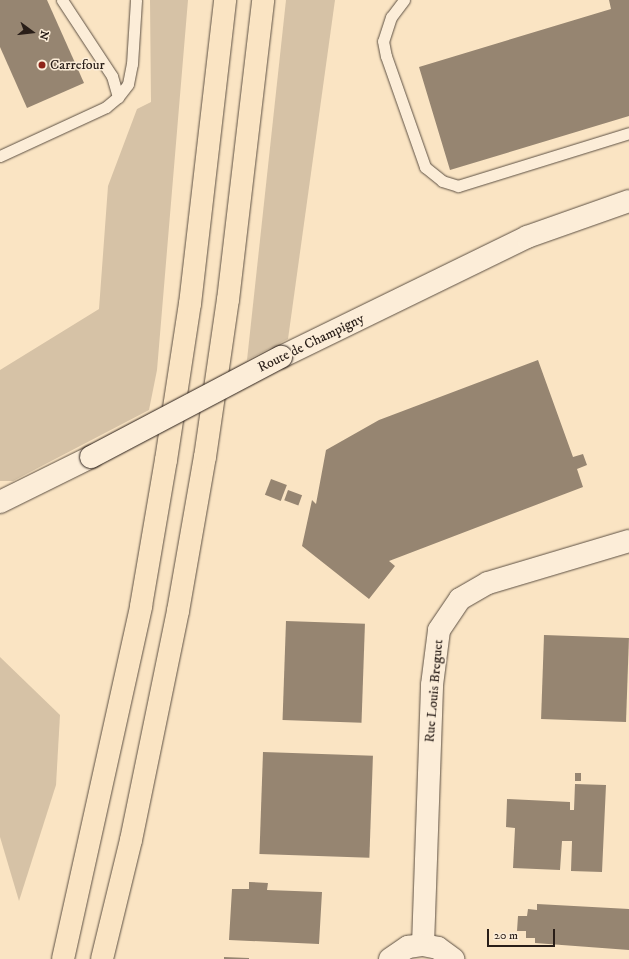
<!DOCTYPE html>
<html>
<head>
<meta charset="utf-8">
<style>
  body { margin:0 }
  #map { position:relative; width:629px; height:959px; overflow:hidden; background:#fae4c3; font-family:"IM FELL DW Pica",serif }
  div>[style] { position:absolute }
  [style*='--x'] { left:calc(var(--x)*1px); top:calc(var(--y)*1px); width:calc(var(--w)*1px); rotate:calc(var(--a)*1deg) }
  .green>* { inset:0; background:#d6c2a6 }
  .building>* { inset:0; background:#968571; transform-origin:0 0 }
  .roads { filter:drop-shadow(0 0 1px #5d5043) drop-shadow(0 0 1px #5d5043) }
  .lane>* { height:11px; margin:-5.5px; padding:0 5.5px; transform-origin:5.5px; border-radius:5.5px; background:#fcedd8 }
  .street>* { height:22px; margin:-11px; padding:0 11px; transform-origin:11px; border-radius:11px; background:#fcedd8 }
  .secondary>* { height:22px; margin:-11px; padding:0 11px; transform-origin:11px; border-radius:11px; background:#fcedd8 }
  .highway>* { height:22px; margin:-11px; padding:0 11px; transform-origin:11px; border-radius:11px; background:#fae4c3 }
  .bridges { filter:drop-shadow(0 0 1px #291e18) drop-shadow(0 0 1px #291e18) }
  .secondary-bridge>* { height:22px; margin:-11px; padding:0 11px; transform-origin:11px; border-radius:11px; background:#fcedd8 }
  .dots>* { width:11px; height:11px; translate:-50% -50%; box-sizing:border-box; border:2px solid #fcedd8; border-radius:50% }
  span { translate:-50% -50%; white-space:nowrap; text-align:center; line-height:1.15; -webkit-text-stroke:3px #fcedd8; paint-order:stroke }
  .poi-label { font-size:14px; color:#291e18 }
  .left { translate:0 -50%; text-align:left }
  .street-label { font-size:14px; color:#291e18 }
  .north { position:absolute; left:12px; top:12px; width:40px; height:40px; -webkit-text-stroke:3px #fcedd8; paint-order:stroke; rotate:105deg; font-size:11px; font-weight:700; line-height:16px; text-align:center; color:#291e18 }
  .north::after { content:''; display:block; margin:auto; width:14px; height:18px; background:#291e18; clip-path:polygon(50% 0,100% 100%,50% 72%,0 100%) }
  .scale { position:absolute; left:487px; top:929px; width:68px; height:18px; box-sizing:border-box; border:2px solid #291e18; border-top:0; padding-left:5px; font-size:12px; line-height:14px; white-space:nowrap; color:#291e18; -webkit-text-stroke:3px #fcedd8; paint-order:stroke }
</style>
</head>
<body>
<div id="map">
  <div class="green">
    <div style="clip-path:polygon(150px 0,188px 0,157px 370px,149px 410px,13px 481px,0 481px,0 370px,99px 309px,108px 186px,137px 109px,151px 102px)"></div>
    <div style="clip-path:polygon(286px 0,335px 0,288px 339px,247px 360px)"></div>
    <div style="clip-path:polygon(0 657px,60px 715px,56px 785px,19px 901px,0 837px)"></div>
  </div>
  <div class="building">
    <div style="clip-path:polygon(0 0,47px 0,84px 83px,27px 108px,0 47px)"></div>
    <div style="clip-path:polygon(609px 0,629px 0,629px 116px,450px 170px,419px 67px,611px 9px)"></div>
    <div style="clip-path:polygon(538px 360px,573px 457px,583px 454px,587px 465px,577px 469px,583px 487px,389px 561px,395px 566px,369px 599px,302px 546px,312px 500px,316px 504px,326px 450px,379px 420px)"></div>
    <div style="left:271px;top:479px;width:17px;height:17px;rotate:21deg"></div>
    <div style="left:288px;top:490px;width:15px;height:11px;rotate:20deg"></div>
    <div style="left:286px;top:621px;width:79px;height:99px;rotate:2deg"></div>
    <div style="left:544px;top:635px;width:85px;height:84px;rotate:2deg"></div>
    <div style="left:263px;top:752px;width:110px;height:102px;rotate:2deg"></div>
    <div style="left:575px;top:773px;width:6px;height:8px"></div>
    <div style="clip-path:polygon(575px 784px,606px 785px,602px 872px,571px 871px,572px 841px,562px 841px,560px 870px,513px 868px,515px 828px,506px 827px,507px 799px,570px 802px,570px 810px,574px 810px)"></div>
    <div style="clip-path:polygon(249px 882px,268px 883px,267px 890px,322px 892px,319px 944px,229px 940px,232px 889px,249px 889px)"></div>
    <div style="clip-path:polygon(537px 904px,629px 909px,629px 950px,535px 943px,535px 938px,526px 938px,526px 931px,517px 931px,518px 916px,527px 916px,528px 909px,537px 910px)"></div>
    <div style="clip-path:polygon(224px 957px,249px 958px,249px 959px,224px 959px)"></div>
  </div>
  <div class="roads">
    <div class="lane">
      <div style="--x:62;--y:0;--w:91;--a:56.7"></div>
      <div style="--x:112;--y:76;--w:22;--a:74"></div>
      <div style="--x:404;--y:0;--w:21;--a:127"></div>
      <div style="--x:391;--y:17;--w:25;--a:108"></div>
      <div style="--x:383;--y:41;--w:15;--a:79"></div>
      <div style="--x:386;--y:56;--w:118;--a:70.6"></div>
      <div style="--x:425;--y:167;--w:22;--a:39"></div>
      <div style="--x:442;--y:181;--w:17;--a:17"></div>
      <div style="--x:458;--y:186;--w:179;--a:-17.2"></div>
      <div style="--x:0;--y:156;--w:117;--a:-24.8"></div>
      <div style="--x:106;--y:107;--w:16;--a:-40"></div>
      <div style="--x:118;--y:97;--w:16;--a:-52"></div>
      <div style="--x:128;--y:84;--w:20;--a:-79"></div>
      <div style="--x:132;--y:64;--w:64;--a:-86.4"></div>
    </div>
    <div class="street">
      <div style="--x:423;--y:945;--w:260;--a:-88"></div>
      <div style="--x:432;--y:685;--w:55;--a:-82.7"></div>
      <div style="--x:439;--y:630;--w:37;--a:-56"></div>
      <div style="--x:460;--y:599;--w:32;--a:-30"></div>
      <div style="--x:488;--y:583;--w:147;--a:-16.6"></div>
      <div style="--x:390;--y:959;--w:22;--a:-34"></div>
      <div style="--x:408;--y:947;--w:15;--a:-8"></div>
      <div style="--x:423;--y:945;--w:15;--a:11"></div>
      <div style="--x:438;--y:948;--w:19;--a:36"></div>
    </div>
    <div class="secondary">
      <div style="--x:281;--y:357;--w:274;--a:-26"></div>
      <div style="--x:527;--y:237;--w:108;--a:-19.4"></div>
      <div style="--x:0;--y:502;--w:102;--a:-26.3"></div>
    </div>
    <div class="highway">
      <div style="--x:63;--y:959;--w:362;--a:-77.5"></div>
      <div style="--x:141;--y:606;--w:148;--a:-80.3"></div>
      <div style="--x:166;--y:460;--w:158;--a:-81.3"></div>
      <div style="--x:190;--y:304;--w:306;--a:-83.4"></div>
      <div style="--x:102;--y:959;--w:122;--a:-76.3"></div>
      <div style="--x:131;--y:840;--w:234;--a:-78.4"></div>
      <div style="--x:178;--y:611;--w:156;--a:-80.1"></div>
      <div style="--x:205;--y:457;--w:159;--a:-81.7"></div>
      <div style="--x:228;--y:300;--w:302;--a:-83.3"></div>
    </div>
  </div>
  <div class="bridges">
    <div class="secondary-bridge">
      <div style="--x:91;--y:457;--w:215;--a:-27.8"></div>
    </div>
  </div>
  <div class="dots">
    <div style="left:42px;top:65px;background:#8f2418"></div>
  </div>
  <div class="poi-label">
    <span class="left" style="left:50px;top:65px">Carrefour</span>
  </div>
  <div class="street-label">
    <span style="left:311px;top:343px;rotate:-26deg">Route de Champigny</span>
    <span style="left:434px;top:691px;rotate:-85deg">Rue Louis Breguet</span>
  </div>
  <div class="north">N</div>
  <div class="scale">20 m</div>
</div>
</body>
</html>
